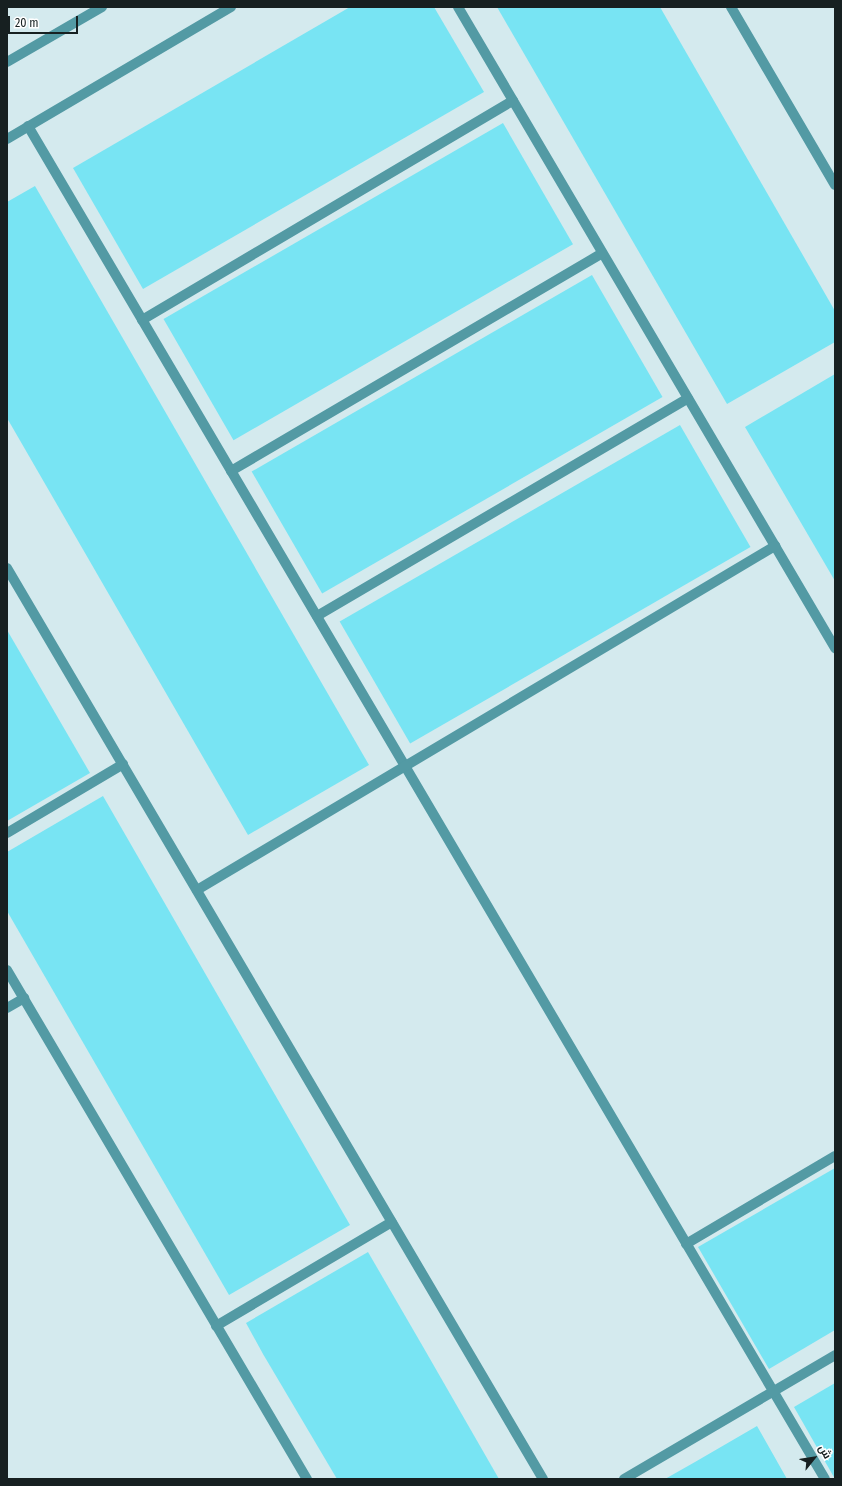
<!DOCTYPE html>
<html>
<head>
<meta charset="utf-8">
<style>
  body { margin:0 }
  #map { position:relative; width:842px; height:1486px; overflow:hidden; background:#d4eaee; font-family:"Fira Sans Condensed",Cairo,sans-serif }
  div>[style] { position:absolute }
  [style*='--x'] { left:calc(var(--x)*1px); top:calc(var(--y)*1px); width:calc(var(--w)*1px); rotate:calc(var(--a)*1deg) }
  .building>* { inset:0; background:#78e4f3; transform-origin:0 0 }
  .minor>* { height:10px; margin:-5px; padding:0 5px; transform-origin:5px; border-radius:5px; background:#539aa4 }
  .tertiary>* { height:10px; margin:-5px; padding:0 5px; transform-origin:5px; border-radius:5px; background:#539aa4 }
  span { translate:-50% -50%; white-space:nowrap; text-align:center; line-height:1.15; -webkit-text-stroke:3px #fff; paint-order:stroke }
  .frame { position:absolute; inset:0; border:8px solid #172021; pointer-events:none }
  .north { position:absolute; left:794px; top:1438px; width:40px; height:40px; -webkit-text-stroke:3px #fff; paint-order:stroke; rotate:60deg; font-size:11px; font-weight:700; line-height:16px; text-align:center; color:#172021 }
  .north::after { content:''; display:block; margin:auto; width:14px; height:18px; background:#172021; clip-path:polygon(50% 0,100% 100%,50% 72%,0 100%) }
  .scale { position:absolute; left:8px; top:16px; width:70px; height:18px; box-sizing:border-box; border:2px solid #172021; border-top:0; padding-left:5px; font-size:12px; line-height:14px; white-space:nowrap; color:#172021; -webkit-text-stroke:3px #fff; paint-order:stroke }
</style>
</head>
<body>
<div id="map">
  <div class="building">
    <div style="clip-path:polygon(350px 7px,434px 7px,484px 92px,143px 289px,73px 168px)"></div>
    <div style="clip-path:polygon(497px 7px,660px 7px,835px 311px,835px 342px,727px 404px)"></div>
    <div style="left:503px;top:123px;width:140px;height:392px;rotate:60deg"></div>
    <div style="clip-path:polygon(35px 186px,369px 765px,248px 835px,7px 418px,7px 202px)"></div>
    <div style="left:592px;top:275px;width:141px;height:393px;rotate:60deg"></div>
    <div style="clip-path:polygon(835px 374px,835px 581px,745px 427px)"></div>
    <div style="left:680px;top:425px;width:141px;height:393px;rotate:60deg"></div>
    <div style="clip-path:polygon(7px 630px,90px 773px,7px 821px)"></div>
    <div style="clip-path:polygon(103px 796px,350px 1225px,229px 1295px,7px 911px,7px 852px)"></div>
    <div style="clip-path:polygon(835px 1168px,835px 1330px,769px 1369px,698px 1247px)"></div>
    <div style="clip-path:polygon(368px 1252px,422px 1345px,499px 1479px,337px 1479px,263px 1354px,246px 1323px)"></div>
    <div style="clip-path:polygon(835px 1383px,835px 1479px,794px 1407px)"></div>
    <div style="clip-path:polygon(757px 1426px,787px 1479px,665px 1479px,695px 1462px)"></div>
  </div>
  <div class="minor">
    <div style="--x:458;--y:7;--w:744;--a:59.54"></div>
    <div style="--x:28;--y:126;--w:1570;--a:59.5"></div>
    <div style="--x:142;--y:320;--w:431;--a:-30.6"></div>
    <div style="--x:231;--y:471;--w:430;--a:-30.4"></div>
    <div style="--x:7;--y:568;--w:1057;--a:59.53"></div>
    <div style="--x:317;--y:616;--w:430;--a:-30.4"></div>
    <div style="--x:7;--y:833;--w:135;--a:-30.7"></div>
    <div style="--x:197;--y:890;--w:673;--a:-30.76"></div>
    <div style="--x:7;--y:970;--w:591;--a:59.49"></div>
    <div style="--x:7;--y:1008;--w:20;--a:-30"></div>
    <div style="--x:686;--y:1244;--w:173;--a:-30.6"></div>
    <div style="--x:216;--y:1326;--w:204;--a:-30.6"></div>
    <div style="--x:624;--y:1479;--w:245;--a:-30.4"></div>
  </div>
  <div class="tertiary">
    <div style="--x:731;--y:7;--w:206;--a:59.7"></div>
    <div style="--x:7;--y:62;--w:110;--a:-30.1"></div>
    <div style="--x:7;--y:139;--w:260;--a:-30.5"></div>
  </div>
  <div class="frame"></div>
  <div class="north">ش</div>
  <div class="scale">20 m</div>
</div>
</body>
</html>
